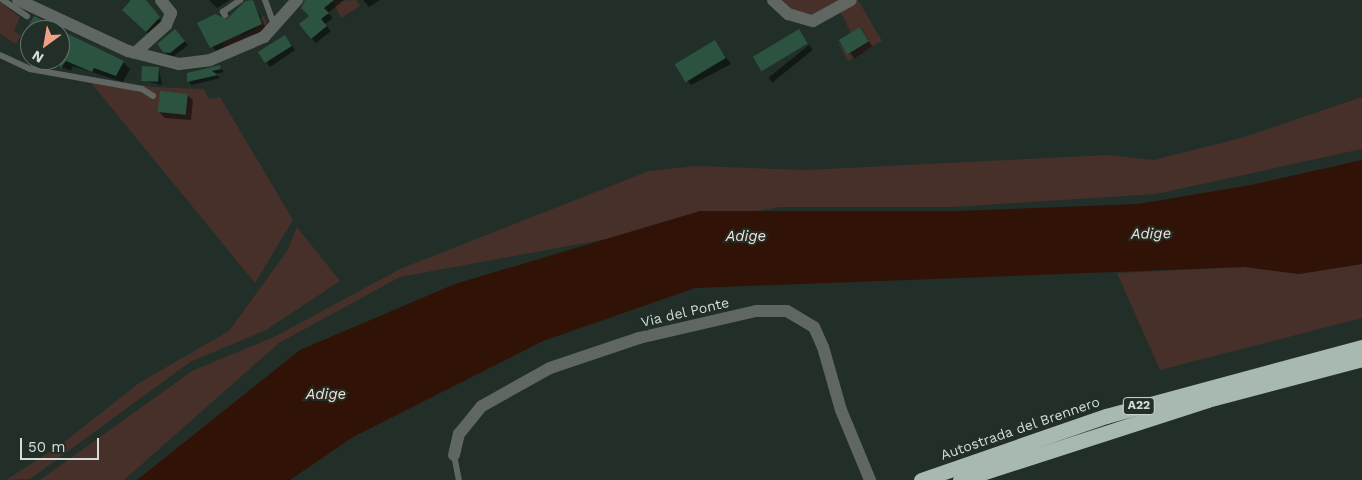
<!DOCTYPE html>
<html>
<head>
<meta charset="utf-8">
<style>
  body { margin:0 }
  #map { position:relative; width:1362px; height:480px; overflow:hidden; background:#212f28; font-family:"Work Sans",sans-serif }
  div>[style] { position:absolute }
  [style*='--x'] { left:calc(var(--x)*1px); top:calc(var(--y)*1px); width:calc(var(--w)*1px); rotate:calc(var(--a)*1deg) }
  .green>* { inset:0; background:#473029 }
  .water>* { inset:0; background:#311207 }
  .shadow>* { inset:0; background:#0007; transform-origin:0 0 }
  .building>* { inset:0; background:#2c5240; transform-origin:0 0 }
  .lane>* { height:6px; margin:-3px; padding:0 3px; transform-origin:3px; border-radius:3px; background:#606763 }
  .street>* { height:12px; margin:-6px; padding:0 6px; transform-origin:6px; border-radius:6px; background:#606763 }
  .highway>* { height:15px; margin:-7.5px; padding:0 7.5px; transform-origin:7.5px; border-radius:7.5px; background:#a8b9af }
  span { translate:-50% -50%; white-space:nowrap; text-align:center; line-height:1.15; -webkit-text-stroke:4px #212f28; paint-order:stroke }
  .shield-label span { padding:1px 4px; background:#212f28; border:1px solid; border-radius:4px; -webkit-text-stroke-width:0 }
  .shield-label { font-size:12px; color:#d3dcd7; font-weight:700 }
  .street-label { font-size:14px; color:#d3dcd7 }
  .water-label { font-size:15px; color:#f9ddd4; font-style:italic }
  .north { position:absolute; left:20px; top:20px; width:50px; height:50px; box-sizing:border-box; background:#212f28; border:1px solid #68746e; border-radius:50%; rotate:212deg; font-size:14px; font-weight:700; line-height:20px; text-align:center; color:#d3dcd7 }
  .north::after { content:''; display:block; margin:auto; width:18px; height:22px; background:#f39f83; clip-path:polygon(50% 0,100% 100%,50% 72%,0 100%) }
  .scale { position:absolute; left:20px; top:438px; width:79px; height:22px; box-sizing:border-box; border:2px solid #d3dcd7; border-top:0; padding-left:6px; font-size:15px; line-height:18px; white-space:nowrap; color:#d3dcd7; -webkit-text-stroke:4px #212f28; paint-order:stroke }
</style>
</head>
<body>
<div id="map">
  <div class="green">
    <div style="clip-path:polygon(356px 0,360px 6px,341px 18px,333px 1px)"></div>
    <div style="clip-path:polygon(783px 0,843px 0,816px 15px,790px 9px)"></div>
    <div style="clip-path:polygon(858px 0,882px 41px,848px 61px,837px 41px,849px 55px,869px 42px,861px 27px,851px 33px,840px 11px)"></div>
    <div style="clip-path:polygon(0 2px,20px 17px,14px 31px,21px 35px,16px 44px,0 34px)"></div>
    <div style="clip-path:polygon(228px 14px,242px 37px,262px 25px,259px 19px,264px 16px,268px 29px,223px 52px,222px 17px)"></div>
    <div style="clip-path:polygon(92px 77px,154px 87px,204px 89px,209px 99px,220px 97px,293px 220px,255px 283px,92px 84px)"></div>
    <div style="clip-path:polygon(1362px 97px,1362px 149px,1156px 194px,953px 207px,780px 207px,400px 277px,279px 343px,124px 480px,40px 480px,192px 371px,276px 336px,400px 269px,649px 171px,696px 166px,806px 170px,1108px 155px,1153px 160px,1241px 138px)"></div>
    <div style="clip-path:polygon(297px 227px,340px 281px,266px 330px,190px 362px,30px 479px,6px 480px,63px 443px,139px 383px,229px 331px,287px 251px)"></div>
    <div style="clip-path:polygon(1362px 264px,1362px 318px,1160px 370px,1117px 273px,1244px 267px,1299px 274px)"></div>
  </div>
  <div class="water">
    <div style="clip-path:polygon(1362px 160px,1362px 264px,1299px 274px,1244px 267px,695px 288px,543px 341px,353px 437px,290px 480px,137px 480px,300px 350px,455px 284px,700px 211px,958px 211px,1138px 204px,1251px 185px)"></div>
  </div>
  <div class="shadow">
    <div style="clip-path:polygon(133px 0,164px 23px,151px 36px,128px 15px)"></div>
    <div style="clip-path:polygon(209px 0,230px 0,217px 8px)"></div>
    <div style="clip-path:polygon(252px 0,267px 30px,217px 53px,199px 23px,228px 21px)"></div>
    <div style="clip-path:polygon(315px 0,344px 0,328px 13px,333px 18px,325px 24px,331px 31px,316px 43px,311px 38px,311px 17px)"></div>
    <div style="clip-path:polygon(363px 0,380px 0,369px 7px)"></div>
    <div style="left:860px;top:28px;width:22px;height:22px;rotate:56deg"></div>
    <div style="clip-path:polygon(60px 31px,123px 62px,130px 69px,123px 82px,73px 66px,71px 71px,48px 60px,60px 60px)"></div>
    <div style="clip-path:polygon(178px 34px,188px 45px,174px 56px,168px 55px,159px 44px)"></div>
    <div style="clip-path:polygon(288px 40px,295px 50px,270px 67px,267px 63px)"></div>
    <div style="clip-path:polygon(714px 41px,731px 64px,691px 85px,686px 79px)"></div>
    <div style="left:809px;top:45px;width:6px;height:52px;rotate:51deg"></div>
    <div style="clip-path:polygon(219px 66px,224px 72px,216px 74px,220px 78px,192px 85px,188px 81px)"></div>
    <div style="clip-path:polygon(159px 69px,162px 85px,142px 80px)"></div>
    <div style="clip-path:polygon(187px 95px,193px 100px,191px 120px,165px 118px,159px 112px)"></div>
  </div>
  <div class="building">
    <div style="clip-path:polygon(131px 0,146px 0,160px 17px,146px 32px,122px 10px)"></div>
    <div style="clip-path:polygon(253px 0,262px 24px,210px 48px,197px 23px,215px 14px,227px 19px,245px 1px)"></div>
    <div style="clip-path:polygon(305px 0,334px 0,324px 8px,329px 13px,321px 19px,327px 26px,311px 39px,299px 24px,309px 16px,301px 8px)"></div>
    <div style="clip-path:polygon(34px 16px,57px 27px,56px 30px,26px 30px)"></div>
    <div style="left:860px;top:27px;width:17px;height:25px;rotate:59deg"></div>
    <div style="clip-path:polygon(175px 29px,185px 41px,170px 53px,163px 52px,157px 44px)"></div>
    <div style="left:799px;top:29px;width:17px;height:54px;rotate:59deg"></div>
    <div style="clip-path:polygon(60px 30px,124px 61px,116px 76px,94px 68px,92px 72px,66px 61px,60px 69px)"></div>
    <div style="left:285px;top:35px;width:13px;height:32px;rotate:58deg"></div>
    <div style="left:715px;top:40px;width:21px;height:47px;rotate:59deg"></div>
    <div style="clip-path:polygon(220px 65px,221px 69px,212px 71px,218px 75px,187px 82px,187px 73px)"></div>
    <div style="left:142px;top:66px;width:17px;height:15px;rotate:3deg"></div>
    <div style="left:160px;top:91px;width:28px;height:21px;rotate:6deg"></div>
  </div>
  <div class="lane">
    <div style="--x:3;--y:0;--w:29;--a:34"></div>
    <div style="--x:265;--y:0;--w:27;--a:70"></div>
    <div style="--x:225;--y:15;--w:4;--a:-124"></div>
    <div style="--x:223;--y:12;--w:21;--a:-35"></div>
    <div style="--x:0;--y:55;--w:33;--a:25"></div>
    <div style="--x:30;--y:69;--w:114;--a:10.1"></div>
    <div style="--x:142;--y:89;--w:13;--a:32"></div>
    <div style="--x:454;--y:455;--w:25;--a:79"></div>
  </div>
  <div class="street">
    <div style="--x:18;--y:0;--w:121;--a:24.9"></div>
    <div style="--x:128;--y:51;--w:53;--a:14.3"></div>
    <div style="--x:179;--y:64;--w:31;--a:-7"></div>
    <div style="--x:210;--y:60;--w:59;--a:-23.1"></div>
    <div style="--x:264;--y:37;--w:50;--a:-48.3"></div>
    <div style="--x:773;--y:0;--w:21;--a:43"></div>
    <div style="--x:788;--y:14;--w:26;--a:16"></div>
    <div style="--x:813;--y:21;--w:43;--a:-28.9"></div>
    <div style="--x:135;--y:53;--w:42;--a:-42.1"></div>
    <div style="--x:166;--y:25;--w:13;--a:-67"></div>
    <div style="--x:171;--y:13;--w:16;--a:-128"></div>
    <div style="--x:454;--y:455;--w:22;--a:-77"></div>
    <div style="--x:459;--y:434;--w:36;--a:-51"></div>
    <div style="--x:482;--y:406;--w:78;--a:-29.2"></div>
    <div style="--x:550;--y:368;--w:94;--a:-18.6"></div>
    <div style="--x:639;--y:338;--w:120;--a:-13"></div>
    <div style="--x:756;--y:311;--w:31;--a:0"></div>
    <div style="--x:787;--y:311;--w:31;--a:31"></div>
    <div style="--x:814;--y:327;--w:22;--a:66"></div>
    <div style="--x:823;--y:347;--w:66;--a:74.1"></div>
    <div style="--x:841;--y:410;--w:76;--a:67.5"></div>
  </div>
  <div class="highway">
    <div style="--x:921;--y:480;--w:196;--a:-19.1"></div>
    <div style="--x:1106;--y:416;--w:265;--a:-15.1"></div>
    <div style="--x:960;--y:480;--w:260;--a:-17.9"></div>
    <div style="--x:1207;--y:400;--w:160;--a:-14.8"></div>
  </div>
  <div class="shield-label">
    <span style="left:1139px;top:406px">A22</span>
  </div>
  <div class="street-label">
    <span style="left:685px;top:312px;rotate:-13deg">Via del Ponte</span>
    <span style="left:1020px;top:428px;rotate:-19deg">Autostrada del Brennero</span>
  </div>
  <div class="water-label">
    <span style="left:1151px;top:234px;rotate:-1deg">Adige</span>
    <span style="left:746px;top:237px">Adige</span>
    <span style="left:326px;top:395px">Adige</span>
  </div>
  <div class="north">N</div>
  <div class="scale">50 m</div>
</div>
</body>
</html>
